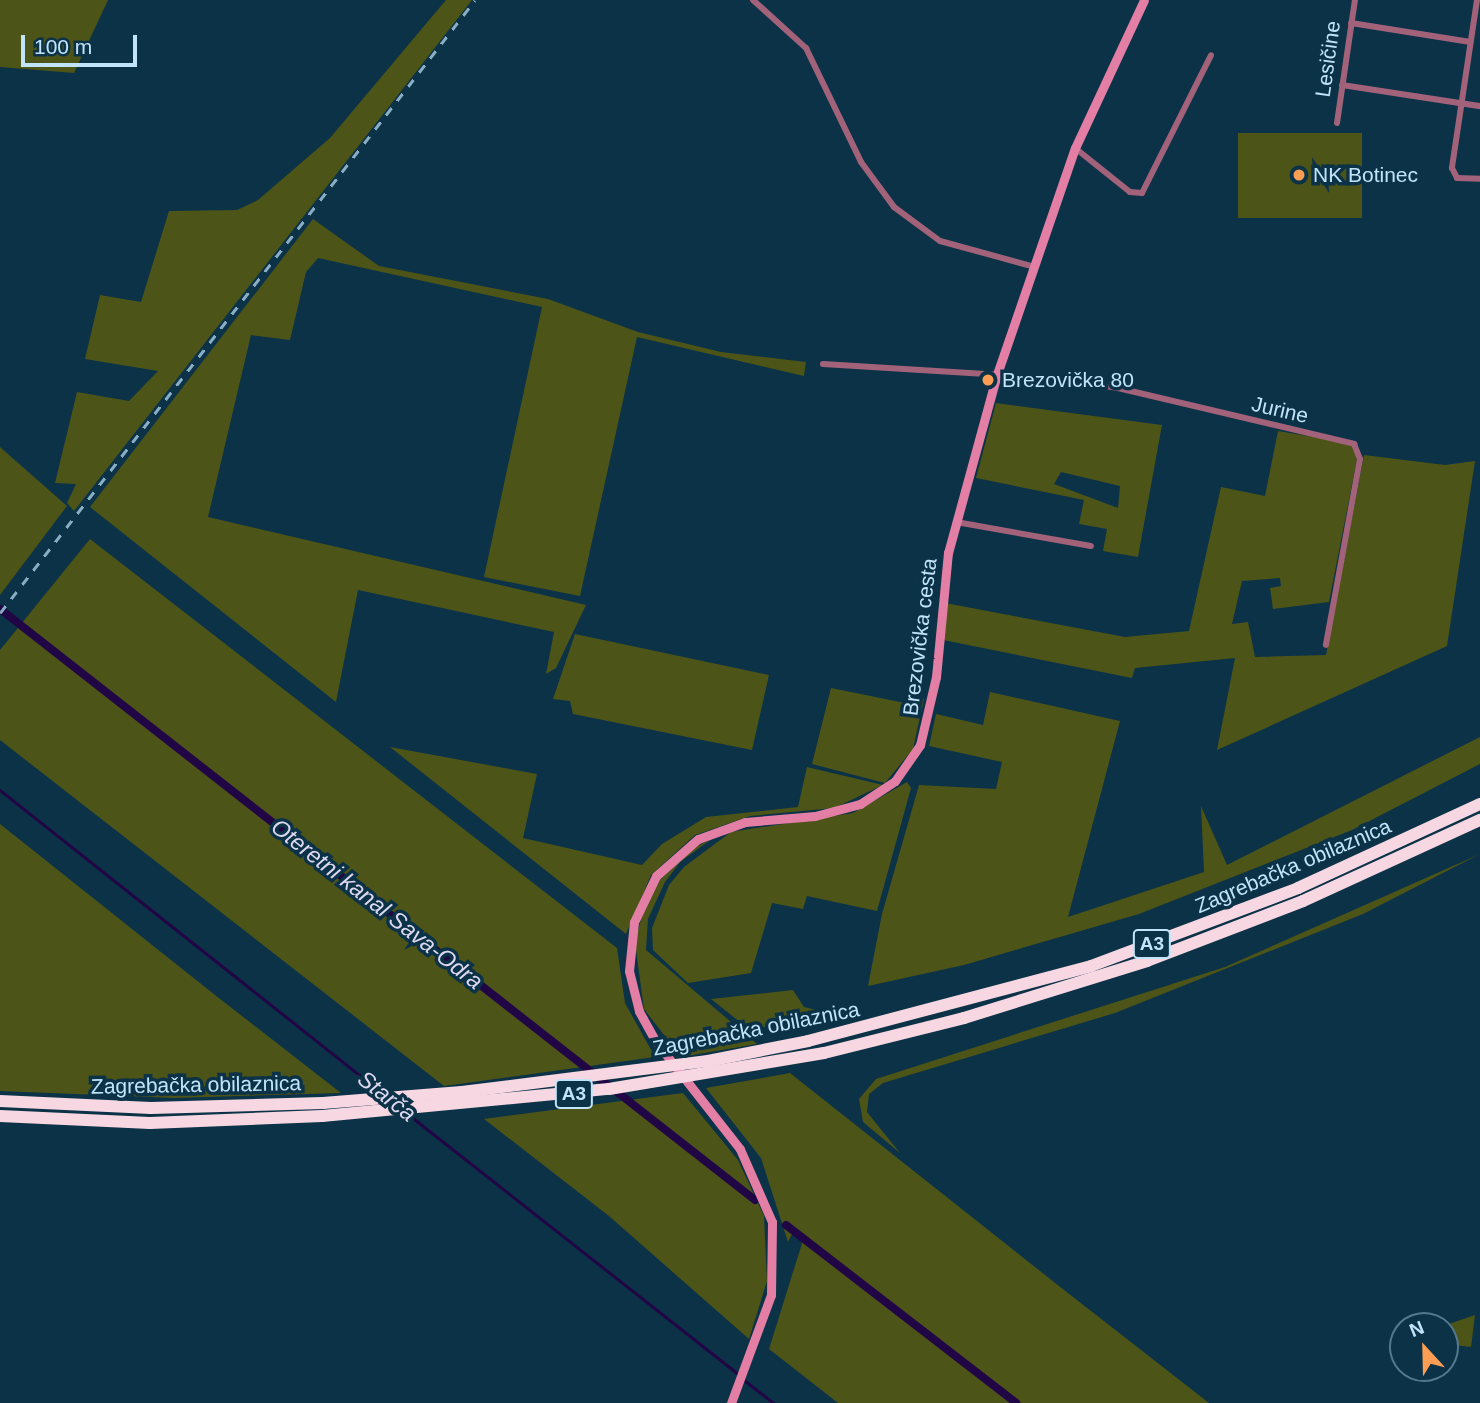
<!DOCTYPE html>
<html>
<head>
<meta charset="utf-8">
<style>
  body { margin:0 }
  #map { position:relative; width:1480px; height:1403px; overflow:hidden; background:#0b3247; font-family:Arial,sans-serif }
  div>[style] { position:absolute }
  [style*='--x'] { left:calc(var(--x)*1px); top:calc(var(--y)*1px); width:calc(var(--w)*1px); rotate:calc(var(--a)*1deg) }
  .green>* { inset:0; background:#4d5418; transform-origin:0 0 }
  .stream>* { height:2.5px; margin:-1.25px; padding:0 1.25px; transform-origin:1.25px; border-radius:1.25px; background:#210645 }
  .canal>* { height:8px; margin:-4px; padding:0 4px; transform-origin:4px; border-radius:4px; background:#210645 }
  .minor>* { height:6px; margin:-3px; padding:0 3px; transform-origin:3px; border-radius:3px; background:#a2637a }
  .secondary>* { height:9px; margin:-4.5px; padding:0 4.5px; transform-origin:4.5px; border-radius:4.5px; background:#e37ea5 }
  .motorway>* { height:12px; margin:-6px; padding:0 6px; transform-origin:6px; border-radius:6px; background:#f7d7e2 }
  .rail>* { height:2.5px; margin-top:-1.25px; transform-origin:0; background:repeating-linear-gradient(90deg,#8aaec4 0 9px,transparent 0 18px) }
  .motorway-bridge>* { height:12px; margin:-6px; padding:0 6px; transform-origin:6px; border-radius:6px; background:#f7d7e2 }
  .dots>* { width:19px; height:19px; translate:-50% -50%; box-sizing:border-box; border:4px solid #0b3247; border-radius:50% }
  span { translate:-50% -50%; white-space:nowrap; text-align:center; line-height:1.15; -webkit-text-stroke:7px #0b3247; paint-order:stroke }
  .shield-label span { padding:2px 5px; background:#0b3247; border:2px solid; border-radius:5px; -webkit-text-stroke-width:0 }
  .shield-label { font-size:19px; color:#c2e4fa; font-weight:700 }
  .street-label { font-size:21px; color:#c2e4fa }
  .poi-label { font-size:21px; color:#c2e4fa }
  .left { translate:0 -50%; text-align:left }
  .water-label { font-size:23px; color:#ded9f0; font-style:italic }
  .north { position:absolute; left:1389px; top:1312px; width:70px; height:70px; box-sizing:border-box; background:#0b3247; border:2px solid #54798f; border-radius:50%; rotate:338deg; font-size:19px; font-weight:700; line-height:28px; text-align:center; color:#c2e4fa }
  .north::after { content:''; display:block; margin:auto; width:24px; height:32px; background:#fc9d54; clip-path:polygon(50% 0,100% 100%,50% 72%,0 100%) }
  .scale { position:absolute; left:21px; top:35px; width:116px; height:32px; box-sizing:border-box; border:4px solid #c2e4fa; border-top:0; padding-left:9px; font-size:21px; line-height:24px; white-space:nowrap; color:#c2e4fa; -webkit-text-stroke:5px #0b3247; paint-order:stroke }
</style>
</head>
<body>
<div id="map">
  <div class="green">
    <div style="clip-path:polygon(0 0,108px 0,74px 73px,0 67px)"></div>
    <div style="clip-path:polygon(446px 0,472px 0,74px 511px,67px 503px,76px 484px,55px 483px,77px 392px,129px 401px,158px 371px,85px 359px,100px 295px,141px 302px,169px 211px,237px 210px,258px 200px,330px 138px)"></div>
    <div style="left:1238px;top:133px;width:124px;height:85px"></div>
    <div style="clip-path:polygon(313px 219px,379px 266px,548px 299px,638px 332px,721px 352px,806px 362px,804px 376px,637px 337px,580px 596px,484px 577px,542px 307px,318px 258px,306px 272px,290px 340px,251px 335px,208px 517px,586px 605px,556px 668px,546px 674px,554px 632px,358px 590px,336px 702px,90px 507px)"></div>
    <div style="clip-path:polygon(evenodd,996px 403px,1162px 425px,1138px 557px,1103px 551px,1107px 529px,1079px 524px,1084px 500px,976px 478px,996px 403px,1061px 472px,1120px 486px,1118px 508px,1054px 484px,1061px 472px)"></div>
    <div style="clip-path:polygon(1278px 431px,1338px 441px,1354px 447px,1357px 459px,1329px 602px,1273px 609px,1270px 588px,1281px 586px,1280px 578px,1242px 581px,1232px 624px,1248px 622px,1255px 657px,1326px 655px,1364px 455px,1445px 465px,1475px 461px,1447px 646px,1217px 750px,1235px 658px,1135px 668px,1132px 678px,943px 640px,945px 603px,1125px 637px,1189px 631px,1221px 487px,1265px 496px)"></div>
    <div style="clip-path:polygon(0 447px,67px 506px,0 595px)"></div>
    <div style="clip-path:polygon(90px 539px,617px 948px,625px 1003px,655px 1057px,444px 1086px,0 740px,0 650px)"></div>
    <div style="clip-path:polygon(575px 634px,769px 675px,752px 750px,573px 714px,570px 701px,553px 699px)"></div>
    <div style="clip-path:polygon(831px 688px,910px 704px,913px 689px,924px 699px,913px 749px,885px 783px,812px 764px)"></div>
    <div style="clip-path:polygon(990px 692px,1120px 721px,1068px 917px,1204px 872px,1201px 806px,1227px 865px,1480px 737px,1480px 764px,1352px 830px,1139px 914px,964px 965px,868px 986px,882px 914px,919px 785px,996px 789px,1002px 762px,929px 746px,936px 714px,983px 725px)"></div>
    <div style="clip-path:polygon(390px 747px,537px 774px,523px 838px,642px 865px,662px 844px,706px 817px,798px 807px,807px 767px,883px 785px,834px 808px,750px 816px,695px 835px,651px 875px,626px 934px)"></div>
    <div style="clip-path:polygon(907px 782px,911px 788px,877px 911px,807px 896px,803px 909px,772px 903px,751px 973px,688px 983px,653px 950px,652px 928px,669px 885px,684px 867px,731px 832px,853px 813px)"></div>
    <div style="clip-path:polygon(0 824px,215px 995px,341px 1093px,174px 1098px,0 1091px)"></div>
    <div style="clip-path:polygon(713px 838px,680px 862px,665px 882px,648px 919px,646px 950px,757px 1044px,681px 1057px,644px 1009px,635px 943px,644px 907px,660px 880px,694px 848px)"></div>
    <div style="clip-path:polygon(1480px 854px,1363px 914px,1115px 1013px,883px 1083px,869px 1094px,867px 1112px,900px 1153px,863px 1122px,859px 1099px,876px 1079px,1225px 967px)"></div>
    <div style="clip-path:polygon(793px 990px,804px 1007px,828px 1013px,750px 1030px,711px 999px)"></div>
    <div style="clip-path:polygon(790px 1073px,1059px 1286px,1209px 1403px,838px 1403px,769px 1349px,804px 1237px,794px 1230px,788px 1242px,761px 1158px,706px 1088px)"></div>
    <div style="clip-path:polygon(683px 1093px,738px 1160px,764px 1216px,767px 1281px,749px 1339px,609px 1216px,484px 1119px)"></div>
    <div style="clip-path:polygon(1475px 1315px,1471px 1347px,1445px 1344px,1446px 1325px)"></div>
  </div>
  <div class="stream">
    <div style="--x:0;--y:790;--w:490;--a:38.4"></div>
    <div style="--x:408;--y:1114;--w:420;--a:38.2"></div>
    <div style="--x:743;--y:1379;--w:39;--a:38"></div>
  </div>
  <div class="canal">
    <div style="--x:0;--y:609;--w:959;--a:38.05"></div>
    <div style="--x:786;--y:1225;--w:291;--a:37.7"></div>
  </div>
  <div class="minor">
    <div style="--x:753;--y:0;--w:72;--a:42.2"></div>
    <div style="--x:806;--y:48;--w:127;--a:64.2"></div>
    <div style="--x:861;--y:162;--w:56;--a:53.7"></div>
    <div style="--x:894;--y:207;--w:57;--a:36.5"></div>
    <div style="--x:940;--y:241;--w:98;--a:15.3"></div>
    <div style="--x:1477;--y:0;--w:170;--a:98.5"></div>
    <div style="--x:1452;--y:168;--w:11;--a:63"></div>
    <div style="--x:1457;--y:178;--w:23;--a:2"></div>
    <div style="--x:1351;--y:23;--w:121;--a:9"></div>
    <div style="--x:1342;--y:85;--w:140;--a:8.7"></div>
    <div style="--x:1337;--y:123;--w:124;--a:-81.7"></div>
    <div style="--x:1075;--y:148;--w:70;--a:38.7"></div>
    <div style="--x:1130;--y:192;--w:12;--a:5"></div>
    <div style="--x:1142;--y:193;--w:154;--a:-63.4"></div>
    <div style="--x:823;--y:364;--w:229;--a:3.5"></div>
    <div style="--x:1052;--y:378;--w:67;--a:8.6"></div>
    <div style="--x:1118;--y:388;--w:243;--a:13.3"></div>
    <div style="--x:1354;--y:444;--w:16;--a:68"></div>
    <div style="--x:1360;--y:459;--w:189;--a:100.4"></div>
    <div style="--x:956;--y:522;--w:137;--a:10.1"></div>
  </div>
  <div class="secondary">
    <div style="--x:731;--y:1403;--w:115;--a:-69.7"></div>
    <div style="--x:771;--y:1295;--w:73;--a:-89.2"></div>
    <div style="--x:772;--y:1222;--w:80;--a:-113.7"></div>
    <div style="--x:740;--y:1149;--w:136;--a:-128.1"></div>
    <div style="--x:656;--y:1042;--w:35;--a:-119"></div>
    <div style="--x:639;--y:1011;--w:41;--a:-104"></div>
    <div style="--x:629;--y:971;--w:49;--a:-84.2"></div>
    <div style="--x:634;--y:922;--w:51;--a:-64.4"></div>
    <div style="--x:656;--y:876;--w:56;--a:-41.4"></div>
    <div style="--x:698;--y:839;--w:50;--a:-19.9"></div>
    <div style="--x:745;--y:822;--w:70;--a:-4.9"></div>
    <div style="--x:815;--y:816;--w:47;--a:-14.9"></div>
    <div style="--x:860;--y:804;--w:42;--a:-33.3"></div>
    <div style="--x:895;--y:781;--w:44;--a:-55.2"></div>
    <div style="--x:920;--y:745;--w:70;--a:-76.8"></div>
    <div style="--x:936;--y:677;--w:125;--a:-84.5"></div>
    <div style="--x:948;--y:553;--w:182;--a:-74.7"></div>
    <div style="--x:996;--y:377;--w:242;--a:-71"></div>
    <div style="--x:1075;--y:148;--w:163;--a:-65"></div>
  </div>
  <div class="motorway">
    <div style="--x:808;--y:1041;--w:293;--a:-14.8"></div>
    <div style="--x:1091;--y:966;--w:221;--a:-20.6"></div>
    <div style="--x:1298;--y:888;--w:200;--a:-24.8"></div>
    <div style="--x:824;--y:1053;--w:144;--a:-14"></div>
    <div style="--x:964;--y:1018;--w:192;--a:-17.3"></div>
    <div style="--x:1147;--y:961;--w:167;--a:-21"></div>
    <div style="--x:1303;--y:901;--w:195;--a:-24.6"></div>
    <div style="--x:0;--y:1101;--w:151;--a:2.7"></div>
    <div style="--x:151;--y:1108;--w:172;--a:-1.7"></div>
    <div style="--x:0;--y:1116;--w:150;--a:2.7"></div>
    <div style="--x:150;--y:1123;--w:172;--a:-2.3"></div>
  </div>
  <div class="rail">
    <div style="--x:0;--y:613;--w:775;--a:-52.23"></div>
  </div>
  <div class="motorway-bridge">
    <div style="--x:323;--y:1103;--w:139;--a:-4.5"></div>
    <div style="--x:462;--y:1092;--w:248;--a:-7.2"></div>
    <div style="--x:708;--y:1061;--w:102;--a:-11.3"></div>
    <div style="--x:322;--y:1116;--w:288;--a:-5.4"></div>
    <div style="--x:609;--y:1089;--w:218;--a:-9.5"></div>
  </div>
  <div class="dots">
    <div style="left:1299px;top:175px;background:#fc9d54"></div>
    <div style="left:988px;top:380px;background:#fc9d54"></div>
  </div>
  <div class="shield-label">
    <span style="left:1152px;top:944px">A3</span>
    <span style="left:574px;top:1094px">A3</span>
  </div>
  <div class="street-label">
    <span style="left:1328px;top:59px;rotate:-82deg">Lesičine</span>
    <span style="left:1280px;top:410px;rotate:13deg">Jurine</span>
    <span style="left:920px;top:637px;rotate:-83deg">Brezovička cesta</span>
    <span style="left:1293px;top:866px;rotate:-23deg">Zagrebačka obilaznica</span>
    <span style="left:756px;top:1029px;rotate:-11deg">Zagrebačka obilaznica</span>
    <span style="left:196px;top:1085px;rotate:-1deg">Zagrebačka obilaznica</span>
  </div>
  <div class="poi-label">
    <span class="left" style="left:1313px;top:175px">NK Botinec</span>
    <span class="left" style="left:1002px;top:380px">Brezovička 80</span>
  </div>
  <div class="water-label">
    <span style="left:377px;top:904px;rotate:38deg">Oteretni kanal Sava-Odra</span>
    <span style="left:387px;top:1096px;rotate:38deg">Starča</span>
  </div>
  <div class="north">N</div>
  <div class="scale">100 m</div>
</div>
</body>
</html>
